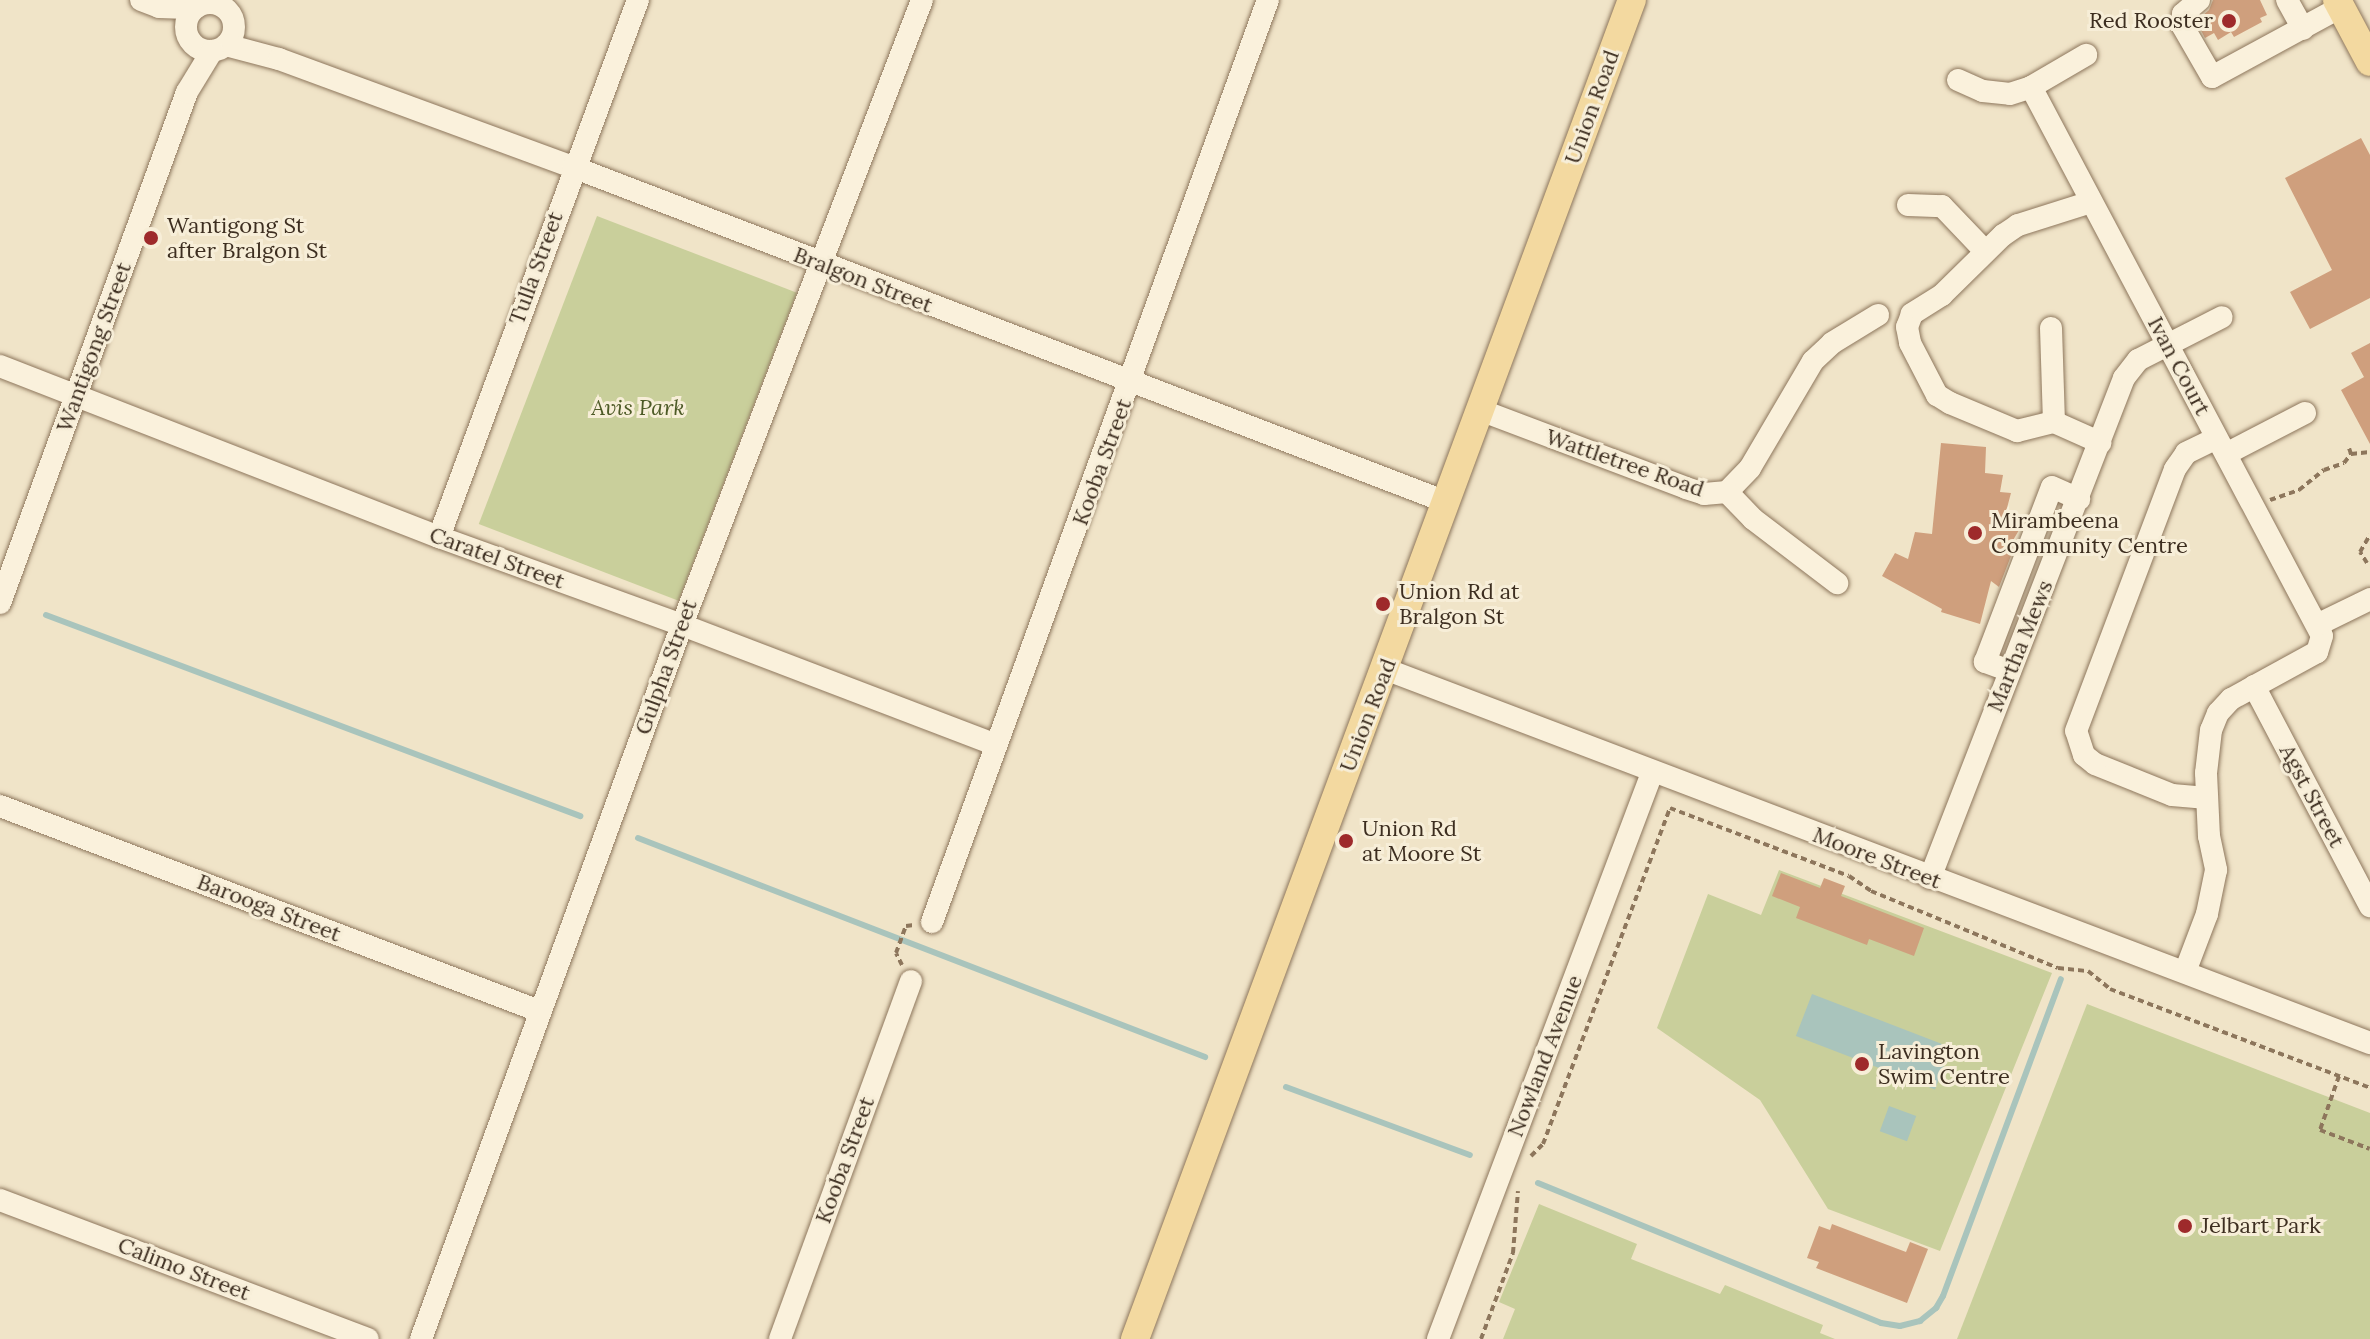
<!DOCTYPE html>
<html>
<head>
<meta charset="utf-8">
<style>
  body { margin:0 }
  #map { position:relative; width:2370px; height:1339px; overflow:hidden; background:#f0e4c8; font-family:Lora,serif }
  div>[style] { position:absolute }
  [style*='--x'] { left:calc(var(--x)*1px); top:calc(var(--y)*1px); width:calc(var(--w)*1px); rotate:calc(var(--a)*1deg) }
  .green>* { inset:0; background:#c9cf9b; transform-origin:0 0 }
  .water>* { inset:0; background:#a9c4bc; transform-origin:0 0 }
  .stream>* { height:6px; margin:-3px; padding:0 3px; transform-origin:3px; border-radius:3px; background:#a9c4bc }
  .building>* { inset:0; background:#cf9f7d }
  .path>* { height:4px; margin-top:-2px; transform-origin:0; background:repeating-linear-gradient(90deg,#8d765c 0 6px,transparent 0 10px) }
  .roads { filter:drop-shadow(0 0 2px #8d765c) drop-shadow(0 0 2px #8d765c) }
  .minor>* { height:22px; margin:-11px; padding:0 11px; transform-origin:11px; border-radius:11px; background:#faf1dc }
  .minor>.ring { margin:-11px; padding:0; box-sizing:content-box; background:none; border:22px solid #faf1dc; border-radius:50% }
  .major>* { height:28px; margin:-14px; padding:0 14px; transform-origin:14px; border-radius:14px; background:#f3d9a0 }
  .dots>* { width:22px; height:22px; translate:-50% -50%; box-sizing:border-box; border:4px solid #f7eed8; border-radius:50% }
  span { translate:-50% -50%; white-space:nowrap; text-align:center; line-height:1.15; -webkit-text-stroke:6px #f7eed8; paint-order:stroke }
  .poi-label { font-size:22px; color:#3d2e20 }
  .right { translate:-100% -50%; text-align:right }
  .left { translate:0 -50%; text-align:left }
  .street-label { font-size:22px; color:#3d2e20 }
  .park-label { font-size:22px; color:#4d5a26; font-style:italic }
</style>
</head>
<body>
<div id="map">
  <div class="green">
    <div style="left:597px;top:216px;width:214px;height:330px;rotate:21deg"></div>
    <div style="clip-path:polygon(1779px 870px,2052px 973px,1940px 1251px,1828px 1209px,1760px 1100px,1657px 1028px,1708px 894px,1761px 915px)"></div>
    <div style="clip-path:polygon(2087px 1004px,2370px 1113px,2370px 1339px,1957px 1339px)"></div>
    <div style="clip-path:polygon(1539px 1204px,1637px 1244px,1631px 1259px,1720px 1294px,1725px 1285px,1823px 1325px,1820px 1333px,1835px 1339px,1503px 1339px,1515px 1309px,1499px 1302px)"></div>
  </div>
  <div class="water">
    <div style="left:1812px;top:994px;width:149px;height:45px;rotate:21deg"></div>
    <div style="left:1889px;top:1106px;width:29px;height:27px;rotate:20deg"></div>
  </div>
  <div class="stream">
    <div style="--x:46;--y:615;--w:571;--a:20.63"></div>
    <div style="--x:638;--y:838;--w:608;--a:21.12"></div>
    <div style="--x:1286;--y:1087;--w:196;--a:20.3"></div>
    <div style="--x:1538;--y:1183;--w:370;--a:22.2"></div>
    <div style="--x:1881;--y:1323;--w:19;--a:9"></div>
    <div style="--x:1900;--y:1326;--w:21;--a:-14"></div>
    <div style="--x:1920;--y:1321;--w:21;--a:-39"></div>
    <div style="--x:1936;--y:1308;--w:14;--a:-60"></div>
    <div style="--x:1943;--y:1296;--w:338;--a:-69.6"></div>
  </div>
  <div class="building">
    <div style="clip-path:polygon(2213px 0,2260px 0,2267px 15px,2260px 18px,2262px 22px,2234px 37px,2231px 32px,2218px 40px,2214px 33px,2205px 38px,2196px 21px,2209px 10px)"></div>
    <div style="clip-path:polygon(2361px 138px,2370px 155px,2370px 298px,2310px 329px,2290px 292px,2332px 270px,2285px 178px)"></div>
    <div style="clip-path:polygon(2370px 343px,2370px 444px,2341px 390px,2364px 377px,2351px 353px)"></div>
    <div style="clip-path:polygon(1941px 443px,1986px 447px,1985px 473px,2003px 475px,2000px 492px,2011px 493px,2003px 523px,2022px 525px,2012px 542px,2016px 543px,1999px 587px,1991px 581px,1980px 624px,1941px 612px,1942px 609px,1882px 576px,1895px 553px,1908px 559px,1915px 532px,1932px 534px)"></div>
    <div style="clip-path:polygon(1781px 873px,1820px 888px,1824px 878px,1845px 886px,1841px 896px,1924px 928px,1914px 956px,1869px 939px,1867px 945px,1796px 918px,1800px 907px,1772px 896px)"></div>
    <div style="clip-path:polygon(1832px 1224px,1906px 1252px,1910px 1242px,1928px 1249px,1907px 1303px,1816px 1268px,1819px 1262px,1807px 1258px,1819px 1226px,1830px 1230px)"></div>
  </div>
  <div class="path">
    <div style="--x:2351;--y:454;--w:19;--a:-6"></div>
    <div style="--x:2270;--y:500;--w:31;--a:-19"></div>
    <div style="--x:2299;--y:490;--w:32;--a:-39"></div>
    <div style="--x:2324;--y:470;--w:21;--a:-19"></div>
    <div style="--x:2344;--y:463;--w:11;--a:-52"></div>
    <div style="--x:2351;--y:454;--w:6;--a:-108"></div>
    <div style="--x:2367;--y:563;--w:13;--a:-122"></div>
    <div style="--x:2360;--y:552;--w:20;--a:-60"></div>
    <div style="--x:902;--y:965;--w:13;--a:-117"></div>
    <div style="--x:896;--y:953;--w:29;--a:-70"></div>
    <div style="--x:906;--y:926;--w:8;--a:-7"></div>
    <div style="--x:2339;--y:1076;--w:57;--a:109.4"></div>
    <div style="--x:2320;--y:1130;--w:53;--a:20.8"></div>
    <div style="--x:1531;--y:1156;--w:17;--a:-45"></div>
    <div style="--x:1543;--y:1144;--w:359;--a:-69.3"></div>
    <div style="--x:1670;--y:808;--w:191;--a:20.8"></div>
    <div style="--x:1849;--y:876;--w:27;--a:34"></div>
    <div style="--x:1871;--y:891;--w:202;--a:22.4"></div>
    <div style="--x:2058;--y:968;--w:30;--a:6"></div>
    <div style="--x:2088;--y:971;--w:28;--a:39"></div>
    <div style="--x:2110;--y:989;--w:278;--a:20.8"></div>
    <div style="--x:1481;--y:1339;--w:92;--a:-69.6"></div>
    <div style="--x:1513;--y:1253;--w:62;--a:-85.4"></div>
  </div>
  <div class="roads">
    <div class="minor">
      <div style="--x:141;--y:0;--w:19;--a:21"></div>
      <div style="--x:159;--y:7;--w:36;--a:2"></div>
      <div style="--x:2199;--y:0;--w:21;--a:139"></div>
      <div style="--x:2183;--y:14;--w:11;--a:95"></div>
      <div style="--x:2182;--y:25;--w:60;--a:60"></div>
      <div style="--x:2212;--y:77;--w:147;--a:-28.5"></div>
      <div style="--x:2287;--y:0;--w:33;--a:61"></div>
      <div class="ring" style="left:186px;top:3px;width:26px;height:26px"></div>
      <div style="--x:226;--y:45;--w:55;--a:14.8"></div>
      <div style="--x:279;--y:59;--w:313;--a:20.2"></div>
      <div style="--x:573;--y:167;--w:935;--a:20.99"></div>
      <div style="--x:1958;--y:80;--w:27;--a:24"></div>
      <div style="--x:1983;--y:91;--w:27;--a:6"></div>
      <div style="--x:2010;--y:94;--w:22;--a:-18"></div>
      <div style="--x:2031;--y:87;--w:64;--a:-30.2"></div>
      <div style="--x:2031;--y:87;--w:621;--a:62.07"></div>
      <div style="--x:2322;--y:636;--w:17;--a:107"></div>
      <div style="--x:2317;--y:652;--w:98;--a:151.3"></div>
      <div style="--x:2231;--y:699;--w:19;--a:133"></div>
      <div style="--x:2218;--y:713;--w:18;--a:112"></div>
      <div style="--x:2211;--y:730;--w:43;--a:96.6"></div>
      <div style="--x:2206;--y:773;--w:63;--a:87.3"></div>
      <div style="--x:2209;--y:836;--w:35;--a:78"></div>
      <div style="--x:2216;--y:870;--w:45;--a:101.6"></div>
      <div style="--x:2207;--y:914;--w:62;--a:110.8"></div>
      <div style="--x:2091;--y:202;--w:77;--a:162.5"></div>
      <div style="--x:2018;--y:225;--w:18;--a:146"></div>
      <div style="--x:2003;--y:235;--w:86;--a:135.5"></div>
      <div style="--x:1942;--y:295;--w:36;--a:148"></div>
      <div style="--x:1912;--y:314;--w:14;--a:111"></div>
      <div style="--x:1907;--y:327;--w:16;--a:79"></div>
      <div style="--x:1910;--y:343;--w:59;--a:62.6"></div>
      <div style="--x:1937;--y:395;--w:15;--a:32"></div>
      <div style="--x:1950;--y:403;--w:73;--a:22.7"></div>
      <div style="--x:2017;--y:431;--w:38;--a:-14"></div>
      <div style="--x:2054;--y:422;--w:51;--a:24.1"></div>
      <div style="--x:1908;--y:205;--w:34;--a:2"></div>
      <div style="--x:1942;--y:206;--w:62;--a:46.3"></div>
      <div style="--x:2051;--y:328;--w:94;--a:88.2"></div>
      <div style="--x:0;--y:366;--w:471;--a:21.3"></div>
      <div style="--x:439;--y:537;--w:258;--a:19.9"></div>
      <div style="--x:682;--y:625;--w:336;--a:20.9"></div>
      <div style="--x:1480;--y:410;--w:220;--a:20.7"></div>
      <div style="--x:1686;--y:488;--w:19;--a:18"></div>
      <div style="--x:1704;--y:494;--w:23;--a:-5"></div>
      <div style="--x:1727;--y:492;--w:33;--a:-46"></div>
      <div style="--x:1750;--y:468;--w:124;--a:-59.5"></div>
      <div style="--x:1813;--y:361;--w:26;--a:-43"></div>
      <div style="--x:1832;--y:343;--w:54;--a:-31.3"></div>
      <div style="--x:2226;--y:454;--w:89;--a:-27.4"></div>
      <div style="--x:1727;--y:492;--w:37;--a:46"></div>
      <div style="--x:1753;--y:519;--w:106;--a:37.3"></div>
      <div style="--x:439;--y:537;--w:573;--a:-69.67"></div>
      <div style="--x:0;--y:603;--w:544;--a:-69.9"></div>
      <div style="--x:187;--y:92;--w:48;--a:-58.6"></div>
      <div style="--x:2317;--y:625;--w:59;--a:-26.1"></div>
      <div style="--x:1385;--y:669;--w:1054;--a:20.79"></div>
      <div style="--x:2010;--y:671;--w:27;--a:-160"></div>
      <div style="--x:1985;--y:662;--w:187;--a:-69.1"></div>
      <div style="--x:2052;--y:487;--w:30;--a:24"></div>
      <div style="--x:2254;--y:686;--w:249;--a:62.2"></div>
      <div style="--x:2207;--y:798;--w:35;--a:-175"></div>
      <div style="--x:2172;--y:795;--w:83;--a:-158.1"></div>
      <div style="--x:2095;--y:764;--w:14;--a:-141"></div>
      <div style="--x:2084;--y:755;--w:25;--a:-108"></div>
      <div style="--x:2076;--y:731;--w:280;--a:-69.3"></div>
      <div style="--x:2175;--y:469;--w:19;--a:-55"></div>
      <div style="--x:2186;--y:453;--w:34;--a:-26"></div>
      <div style="--x:0;--y:806;--w:577;--a:20.82"></div>
      <div style="--x:1930;--y:878;--w:536;--a:-68.79"></div>
      <div style="--x:2124;--y:378;--w:23;--a:-52"></div>
      <div style="--x:2138;--y:360;--w:94;--a:-27.1"></div>
      <div style="--x:932;--y:922;--w:981;--a:-69.98"></div>
      <div style="--x:0;--y:1200;--w:393;--a:20.7"></div>
      <div style="--x:421;--y:1339;--w:760;--a:-69.92"></div>
      <div style="--x:682;--y:625;--w:669;--a:-68.99"></div>
      <div style="--x:780;--y:1339;--w:381;--a:-69.9"></div>
      <div style="--x:1438;--y:1339;--w:605;--a:-69.29"></div>
    </div>
    <div class="major">
      <div style="--x:2337;--y:0;--w:70;--a:62"></div>
      <div style="--x:1135;--y:1339;--w:1428;--a:-69.64"></div>
    </div>
  </div>
  <div class="dots">
    <div style="left:2229px;top:21px;background:#9e2a2b"></div>
    <div style="left:151px;top:238px;background:#9e2a2b"></div>
    <div style="left:1975px;top:533px;background:#9e2a2b"></div>
    <div style="left:1383px;top:604px;background:#9e2a2b"></div>
    <div style="left:1346px;top:841px;background:#9e2a2b"></div>
    <div style="left:1862px;top:1064px;background:#9e2a2b"></div>
    <div style="left:2185px;top:1226px;background:#9e2a2b"></div>
  </div>
  <div class="poi-label">
    <span class="right" style="left:2213px;top:21px">Red Rooster</span>
    <span class="left" style="left:167px;top:238px">Wantigong St<br>after Bralgon St</span>
    <span class="left" style="left:1991px;top:533px">Mirambeena<br>Community Centre</span>
    <span class="left" style="left:1399px;top:604px">Union Rd at<br>Bralgon St</span>
    <span class="left" style="left:1362px;top:841px">Union Rd<br>at Moore St</span>
    <span class="left" style="left:1878px;top:1064px">Lavington<br>Swim Centre</span>
    <span class="left" style="left:2201px;top:1226px">Jelbart Park</span>
  </div>
  <div class="street-label">
    <span style="left:1592px;top:107px;rotate:-70deg">Union Road</span>
    <span style="left:536px;top:268px;rotate:-70deg">Tulla Street</span>
    <span style="left:863px;top:280px;rotate:21deg">Bralgon Street</span>
    <span style="left:94px;top:347px;rotate:-70deg">Wantigong Street</span>
    <span style="left:2179px;top:366px;rotate:62deg">Ivan Court</span>
    <span style="left:1102px;top:462px;rotate:-70deg">Kooba Street</span>
    <span style="left:1625px;top:463px;rotate:19deg">Wattletree Road</span>
    <span style="left:497px;top:558px;rotate:20deg">Caratel Street</span>
    <span style="left:2020px;top:646px;rotate:-68deg">Martha Mews</span>
    <span style="left:666px;top:667px;rotate:-70deg">Gulpha Street</span>
    <span style="left:1368px;top:715px;rotate:-69deg">Union Road</span>
    <span style="left:2312px;top:796px;rotate:62deg">Agst Street</span>
    <span style="left:1877px;top:858px;rotate:21deg">Moore Street</span>
    <span style="left:269px;top:908px;rotate:21deg">Barooga Street</span>
    <span style="left:1545px;top:1056px;rotate:-69deg">Nowland Avenue</span>
    <span style="left:845px;top:1160px;rotate:-70deg">Kooba Street</span>
    <span style="left:184px;top:1269px;rotate:21deg">Calimo Street</span>
  </div>
  <div class="park-label">
    <span style="left:638px;top:408px">Avis Park</span>
  </div>
</div>
</body>
</html>
